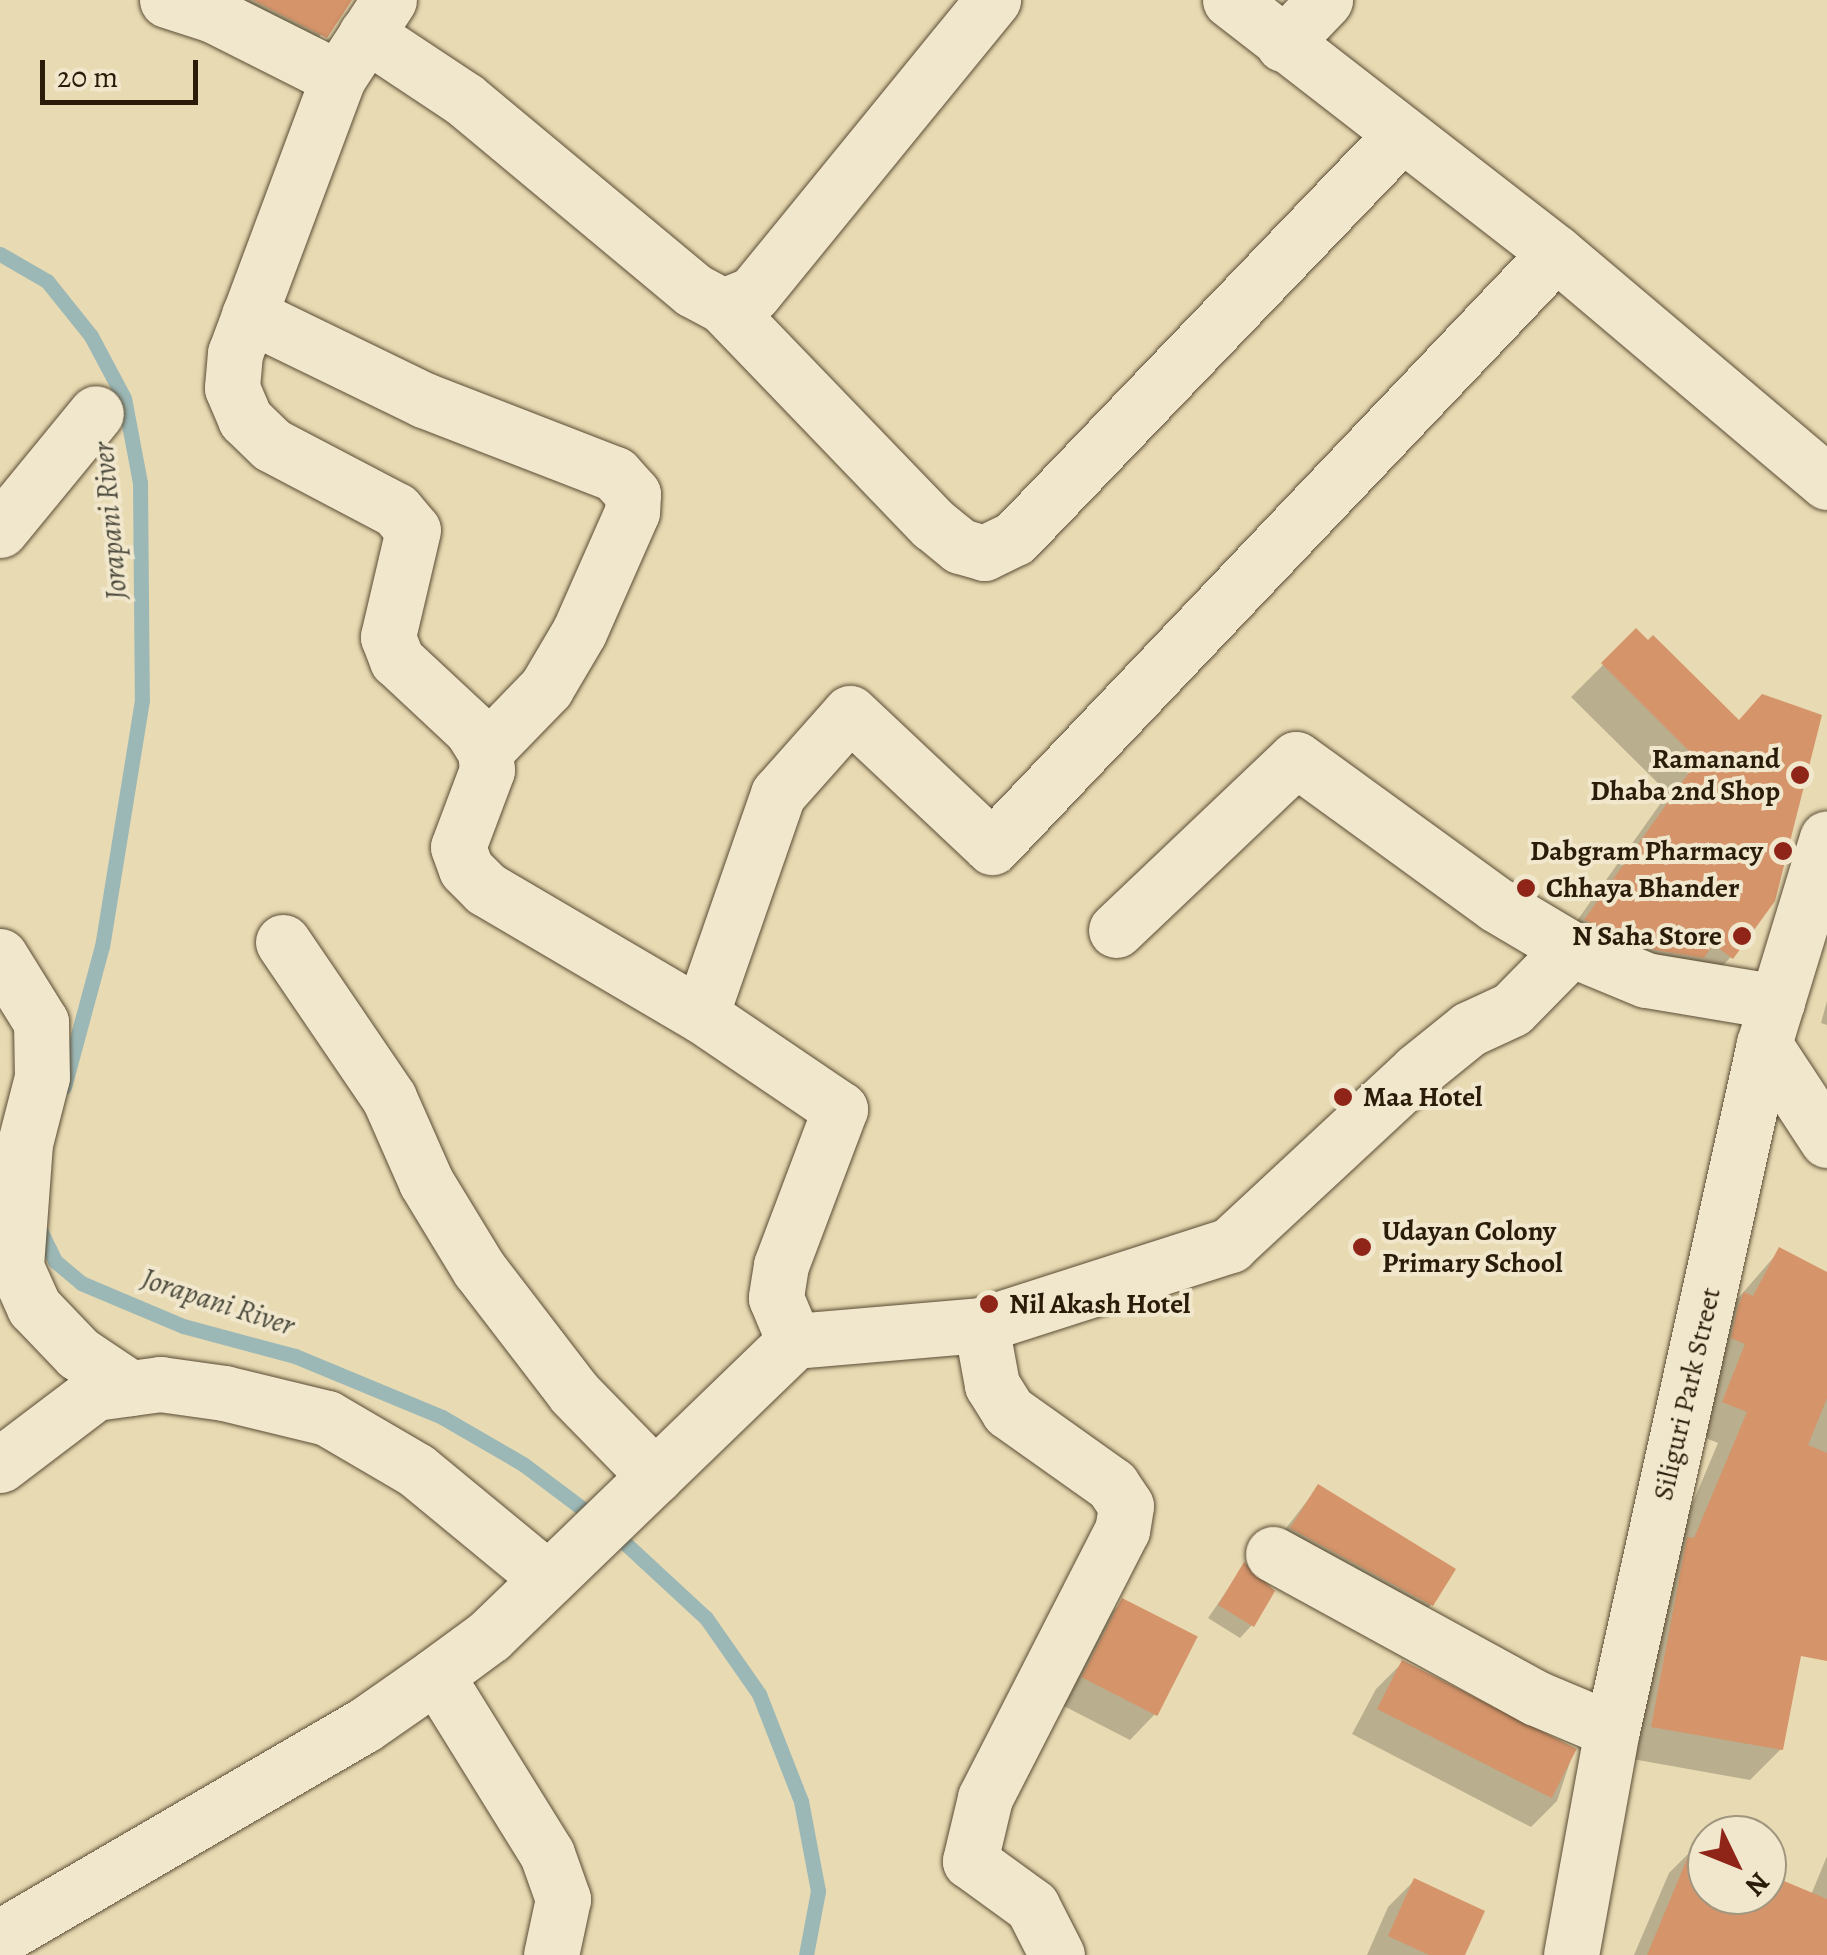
<!DOCTYPE html>
<html>
<head>
<meta charset="utf-8">
<style>
  body { margin:0 }
  #map { position:relative; width:1827px; height:1955px; overflow:hidden; background:#e8dab2; font-family:Alegreya,serif }
  div>[style] { position:absolute }
  [style*='--x'] { left:calc(var(--x)*1px); top:calc(var(--y)*1px); width:calc(var(--w)*1px); rotate:calc(var(--a)*1deg) }
  .shadow>* { inset:0; background:#0003 }
  .stream>* { height:15px; margin:-7.5px; padding:0 7.5px; transform-origin:7.5px; border-radius:7.5px; background:#9bb8b7 }
  .building>* { inset:0; background:#d5946a; transform-origin:0 0 }
  .roads { filter:drop-shadow(0 0 2px #5a4c34) drop-shadow(0 0 2px #5a4c34) }
  .street>* { height:55px; margin:-27.5px; padding:0 27.5px; transform-origin:27.5px; border-radius:27.5px; background:#f0e7cd }
  .secondary>* { height:55px; margin:-27.5px; padding:0 27.5px; transform-origin:27.5px; border-radius:27.5px; background:#f0e7cd }
  .dots>* { width:28px; height:28px; translate:-50% -50%; box-sizing:border-box; border:5px solid #f0e7cd; border-radius:50% }
  span { translate:-50% -50%; white-space:nowrap; text-align:center; line-height:1.15; -webkit-text-stroke:8px #f0e7cd; paint-order:stroke }
  .poi-label { font-size:28px; color:#2b1c0a; font-weight:700 }
  .right { translate:-100% -50%; text-align:right }
  .left { translate:0 -50%; text-align:left }
  .street-label { font-size:28px; color:#2b1c0a }
  .water-label { font-size:30px; color:#4d4b3e; font-style:italic }
  .north { position:absolute; left:1687px; top:1815px; width:100px; height:100px; box-sizing:border-box; background:#f0e7cd; border:2px solid #a1967f; border-radius:50%; rotate:133deg; font-size:28px; font-weight:700; line-height:40px; text-align:center; color:#2b1c0a }
  .north::after { content:''; display:block; margin:auto; width:35px; height:45px; background:#8f2418; clip-path:polygon(50% 0,100% 100%,50% 72%,0 100%) }
  .scale { position:absolute; left:40px; top:60px; width:158px; height:45px; box-sizing:border-box; border:5px solid #2b1c0a; border-top:0; padding-left:12px; font-size:30px; line-height:35px; white-space:nowrap; color:#2b1c0a; -webkit-text-stroke:8px #f0e7cd; paint-order:stroke }
</style>
</head>
<body>
<div id="map">
  <div class="shadow">
    <div style="clip-path:polygon(235px 0,349px 0,299px 62px)"></div>
    <div style="clip-path:polygon(1636px 632px,1738px 722px,1731px 957px,1700px 989px,1554px 953px,1668px 793px,1571px 697px)"></div>
    <div style="clip-path:polygon(1827px 1001px,1827px 1025px,1821px 1023px)"></div>
    <div style="clip-path:polygon(1780px 1250px,1827px 1275px,1827px 1513px,1781px 1749px,1750px 1780px,1621px 1757px,1669px 1559px,1718px 1443px,1693px 1433px,1714px 1326px)"></div>
    <div style="clip-path:polygon(1318px 1487px,1431px 1605px,1405px 1631px,1266px 1554px)"></div>
    <div style="clip-path:polygon(1244px 1566px,1252px 1625px,1240px 1638px,1208px 1618px)"></div>
    <div style="clip-path:polygon(1123px 1601px,1155px 1714px,1130px 1740px,1058px 1703px,1097px 1627px)"></div>
    <div style="clip-path:polygon(1402px 1663px,1574px 1750px,1557px 1801px,1531px 1827px,1352px 1734px,1376px 1689px)"></div>
    <div style="clip-path:polygon(1692px 1850px,1707px 1856px,1707px 1895px,1767px 1895px,1767px 1878px,1811px 1895px,1827px 1856px,1827px 1955px,1634px 1955px,1669px 1873px)"></div>
    <div style="clip-path:polygon(1414px 1881px,1462px 1955px,1367px 1955px,1388px 1907px)"></div>
  </div>
  <div class="stream">
    <div style="--x:0;--y:254;--w:54;--a:29.9"></div>
    <div style="--x:47;--y:281;--w:70;--a:51.3"></div>
    <div style="--x:91;--y:336;--w:70;--a:62"></div>
    <div style="--x:124;--y:398;--w:86;--a:79.3"></div>
    <div style="--x:140;--y:483;--w:217;--a:89.5"></div>
    <div style="--x:142;--y:700;--w:249;--a:99.2"></div>
    <div style="--x:102;--y:946;--w:146;--a:105.1"></div>
    <div style="--x:38;--y:1226;--w:39;--a:64"></div>
    <div style="--x:55;--y:1261;--w:34;--a:40"></div>
    <div style="--x:81;--y:1283;--w:111;--a:22.9"></div>
    <div style="--x:183;--y:1326;--w:116;--a:15"></div>
    <div style="--x:295;--y:1356;--w:159;--a:22.5"></div>
    <div style="--x:442;--y:1417;--w:94;--a:30.1"></div>
    <div style="--x:523;--y:1464;--w:90;--a:36.9"></div>
    <div style="--x:613;--y:1532;--w:127;--a:42.8"></div>
    <div style="--x:706;--y:1618;--w:93;--a:55.1"></div>
    <div style="--x:759;--y:1694;--w:115;--a:68.6"></div>
    <div style="--x:801;--y:1801;--w:92;--a:79.3"></div>
    <div style="--x:818;--y:1891;--w:65;--a:100.6"></div>
  </div>
  <div class="building">
    <div style="clip-path:polygon(253px 0,352px 0,327px 38px)"></div>
    <div style="clip-path:polygon(1636px 628px,1648px 640px,1653px 635px,1739px 720px,1762px 694px,1822px 715px,1775px 901px,1733px 959px,1713px 944px,1704px 958px,1655px 950px,1584px 920px,1698px 760px,1601px 663px)"></div>
    <div style="clip-path:polygon(1779px 1247px,1827px 1272px,1827px 1398px,1808px 1445px,1827px 1453px,1827px 1661px,1801px 1656px,1783px 1750px,1651px 1727px,1687px 1537px,1694px 1538px,1747px 1412px,1722px 1402px,1745px 1344px,1731px 1338px,1738px 1306px,1744px 1292px,1753px 1296px)"></div>
    <div style="clip-path:polygon(1318px 1484px,1456px 1569px,1433px 1606px,1290px 1528px)"></div>
    <div style="clip-path:polygon(1244px 1562px,1275px 1591px,1254px 1627px,1218px 1605px)"></div>
    <div style="left:1122px;top:1598px;width:85px;height:89px;rotate:27deg"></div>
    <div style="left:1402px;top:1660px;width:196px;height:55px;rotate:27deg"></div>
    <div style="clip-path:polygon(1692px 1847px,1707px 1853px,1707px 1895px,1767px 1895px,1767px 1874px,1827px 1899px,1827px 1955px,1647px 1955px)"></div>
    <div style="clip-path:polygon(1414px 1878px,1485px 1911px,1465px 1955px,1429px 1955px,1388px 1936px)"></div>
  </div>
  <div class="roads">
    <div class="street">
      <div style="--x:167;--y:0;--w:48;--a:18.1"></div>
      <div style="--x:213;--y:15;--w:140;--a:26.7"></div>
      <div style="--x:389;--y:0;--w:93;--a:123.2"></div>
      <div style="--x:338;--y:78;--w:294;--a:110.5"></div>
      <div style="--x:235;--y:353;--w:35;--a:95"></div>
      <div style="--x:232;--y:388;--w:34;--a:67"></div>
      <div style="--x:245;--y:419;--w:37;--a:44"></div>
      <div style="--x:272;--y:445;--w:140;--a:27.7"></div>
      <div style="--x:396;--y:510;--w:26;--a:50"></div>
      <div style="--x:413;--y:530;--w:110;--a:103.2"></div>
      <div style="--x:388;--y:637;--w:25;--a:69"></div>
      <div style="--x:397;--y:660;--w:101;--a:43"></div>
      <div style="--x:471;--y:729;--w:26;--a:58"></div>
      <div style="--x:485;--y:751;--w:19;--a:84"></div>
      <div style="--x:487;--y:770;--w:82;--a:110.6"></div>
      <div style="--x:458;--y:847;--w:23;--a:70"></div>
      <div style="--x:466;--y:869;--w:28;--a:45"></div>
      <div style="--x:486;--y:889;--w:249;--a:30.4"></div>
      <div style="--x:701;--y:1015;--w:168;--a:34.1"></div>
      <div style="--x:840;--y:1109;--w:167;--a:110.7"></div>
      <div style="--x:781;--y:1265;--w:33;--a:99"></div>
      <div style="--x:776;--y:1298;--w:47;--a:67.3"></div>
      <div style="--x:1230;--y:0;--w:413;--a:37.8"></div>
      <div style="--x:1556;--y:253;--w:355;--a:40.2"></div>
      <div style="--x:366;--y:34;--w:118;--a:33.6"></div>
      <div style="--x:464;--y:99;--w:298;--a:39.8"></div>
      <div style="--x:693;--y:290;--w:34;--a:28"></div>
      <div style="--x:723;--y:306;--w:32;--a:-22"></div>
      <div style="--x:753;--y:294;--w:380;--a:-50.8"></div>
      <div style="--x:1283;--y:44;--w:61;--a:-46.3"></div>
      <div style="--x:723;--y:306;--w:303;--a:46.1"></div>
      <div style="--x:933;--y:524;--w:35;--a:39"></div>
      <div style="--x:960;--y:546;--w:25;--a:16"></div>
      <div style="--x:984;--y:553;--w:34;--a:-26"></div>
      <div style="--x:1015;--y:538;--w:559;--a:-46.23"></div>
      <div style="--x:249;--y:315;--w:195;--a:25.9"></div>
      <div style="--x:424;--y:400;--w:205;--a:21.2"></div>
      <div style="--x:615;--y:474;--w:27;--a:48"></div>
      <div style="--x:633;--y:494;--w:18;--a:93"></div>
      <div style="--x:632;--y:512;--w:131;--a:113.8"></div>
      <div style="--x:579;--y:632;--w:65;--a:120.5"></div>
      <div style="--x:546;--y:688;--w:88;--a:134.1"></div>
      <div style="--x:0;--y:530;--w:151;--a:-50.6"></div>
      <div style="--x:1116;--y:930;--w:248;--a:-43.5"></div>
      <div style="--x:1296;--y:759;--w:248;--a:36"></div>
      <div style="--x:1497;--y:905;--w:86;--a:30.7"></div>
      <div style="--x:1571;--y:949;--w:81;--a:22.5"></div>
      <div style="--x:1646;--y:980;--w:133;--a:9.5"></div>
      <div style="--x:283;--y:942;--w:189;--a:55.8"></div>
      <div style="--x:389;--y:1098;--w:92;--a:66.2"></div>
      <div style="--x:426;--y:1182;--w:102;--a:58.7"></div>
      <div style="--x:479;--y:1269;--w:156;--a:52.5"></div>
      <div style="--x:574;--y:1393;--w:116;--a:45.7"></div>
      <div style="--x:0;--y:956;--w:78;--a:58.2"></div>
      <div style="--x:41;--y:1022;--w:55;--a:89"></div>
      <div style="--x:42;--y:1077;--w:68;--a:104.4"></div>
      <div style="--x:25;--y:1143;--w:124;--a:94.2"></div>
      <div style="--x:16;--y:1267;--w:44;--a:65.8"></div>
      <div style="--x:34;--y:1307;--w:64;--a:46.3"></div>
      <div style="--x:78;--y:1353;--w:63;--a:33.9"></div>
      <div style="--x:701;--y:1015;--w:234;--a:-70.8"></div>
      <div style="--x:778;--y:794;--w:108;--a:-48.4"></div>
      <div style="--x:850;--y:713;--w:195;--a:43.3"></div>
      <div style="--x:992;--y:847;--w:819;--a:-46.48"></div>
      <div style="--x:1764;--y:1044;--w:115;--a:56.7"></div>
      <div style="--x:981;--y:1325;--w:61;--a:79.6"></div>
      <div style="--x:992;--y:1385;--w:31;--a:58"></div>
      <div style="--x:1008;--y:1411;--w:128;--a:35.4"></div>
      <div style="--x:1112;--y:1485;--w:25;--a:56"></div>
      <div style="--x:1126;--y:1506;--w:24;--a:99"></div>
      <div style="--x:1122;--y:1530;--w:301;--a:117.1"></div>
      <div style="--x:985;--y:1798;--w:65;--a:103.4"></div>
      <div style="--x:970;--y:1861;--w:77;--a:36"></div>
      <div style="--x:1032;--y:1906;--w:55;--a:63"></div>
      <div style="--x:0;--y:1465;--w:119;--a:-37.2"></div>
      <div style="--x:95;--y:1393;--w:66;--a:-7.9"></div>
      <div style="--x:160;--y:1384;--w:65;--a:8"></div>
      <div style="--x:224;--y:1393;--w:106;--a:13.6"></div>
      <div style="--x:327;--y:1418;--w:103;--a:30.3"></div>
      <div style="--x:416;--y:1470;--w:171;--a:39.5"></div>
      <div style="--x:1273;--y:1554;--w:300;--a:28.7"></div>
      <div style="--x:1536;--y:1698;--w:82;--a:22.8"></div>
      <div style="--x:436;--y:1675;--w:211;--a:58.2"></div>
      <div style="--x:547;--y:1854;--w:48;--a:70.4"></div>
      <div style="--x:563;--y:1899;--w:57;--a:102.1"></div>
      <div style="--x:0;--y:1937;--w:420;--a:-30.2"></div>
      <div style="--x:363;--y:1726;--w:89;--a:-34.9"></div>
      <div style="--x:436;--y:1675;--w:66;--a:-36.3"></div>
      <div style="--x:489;--y:1636;--w:424;--a:-44"></div>
      <div style="--x:794;--y:1341;--w:188;--a:-4.9"></div>
      <div style="--x:981;--y:1325;--w:262;--a:-17.8"></div>
      <div style="--x:1230;--y:1245;--w:255;--a:-42.9"></div>
      <div style="--x:1417;--y:1071;--w:67;--a:-38.9"></div>
      <div style="--x:1469;--y:1029;--w:47;--a:-24.9"></div>
      <div style="--x:1512;--y:1009;--w:84;--a:-45.5"></div>
    </div>
    <div class="secondary">
      <div style="--x:1571;--y:1955;--w:229;--a:-79.7"></div>
      <div style="--x:1612;--y:1730;--w:703;--a:-77.51"></div>
      <div style="--x:1764;--y:1044;--w:215;--a:-73"></div>
    </div>
  </div>
  <div class="dots">
    <div style="left:1800px;top:775px;background:#8f2418"></div>
    <div style="left:1783px;top:851px;background:#8f2418"></div>
    <div style="left:1526px;top:888px;background:#8f2418"></div>
    <div style="left:1742px;top:936px;background:#8f2418"></div>
    <div style="left:1343px;top:1097px;background:#8f2418"></div>
    <div style="left:1362px;top:1247px;background:#8f2418"></div>
    <div style="left:989px;top:1304px;background:#8f2418"></div>
  </div>
  <div class="poi-label">
    <span class="right" style="left:1780px;top:775px">Ramanand<br>Dhaba 2nd Shop</span>
    <span class="right" style="left:1763px;top:851px">Dabgram Pharmacy</span>
    <span class="left" style="left:1546px;top:888px">Chhaya Bhander</span>
    <span class="right" style="left:1722px;top:936px">N Saha Store</span>
    <span class="left" style="left:1363px;top:1097px">Maa Hotel</span>
    <span class="left" style="left:1382px;top:1247px">Udayan Colony<br>Primary School</span>
    <span class="left" style="left:1009px;top:1304px">Nil Akash Hotel</span>
  </div>
  <div class="street-label">
    <span style="left:1687px;top:1394px;rotate:-77deg">Siliguri Park Street</span>
  </div>
  <div class="water-label">
    <span style="left:110px;top:521px;rotate:-95deg">Jorapani River</span>
    <span style="left:218px;top:1302px;rotate:18deg">Jorapani River</span>
  </div>
  <div class="north">N</div>
  <div class="scale">20 m</div>
</div>
</body>
</html>
